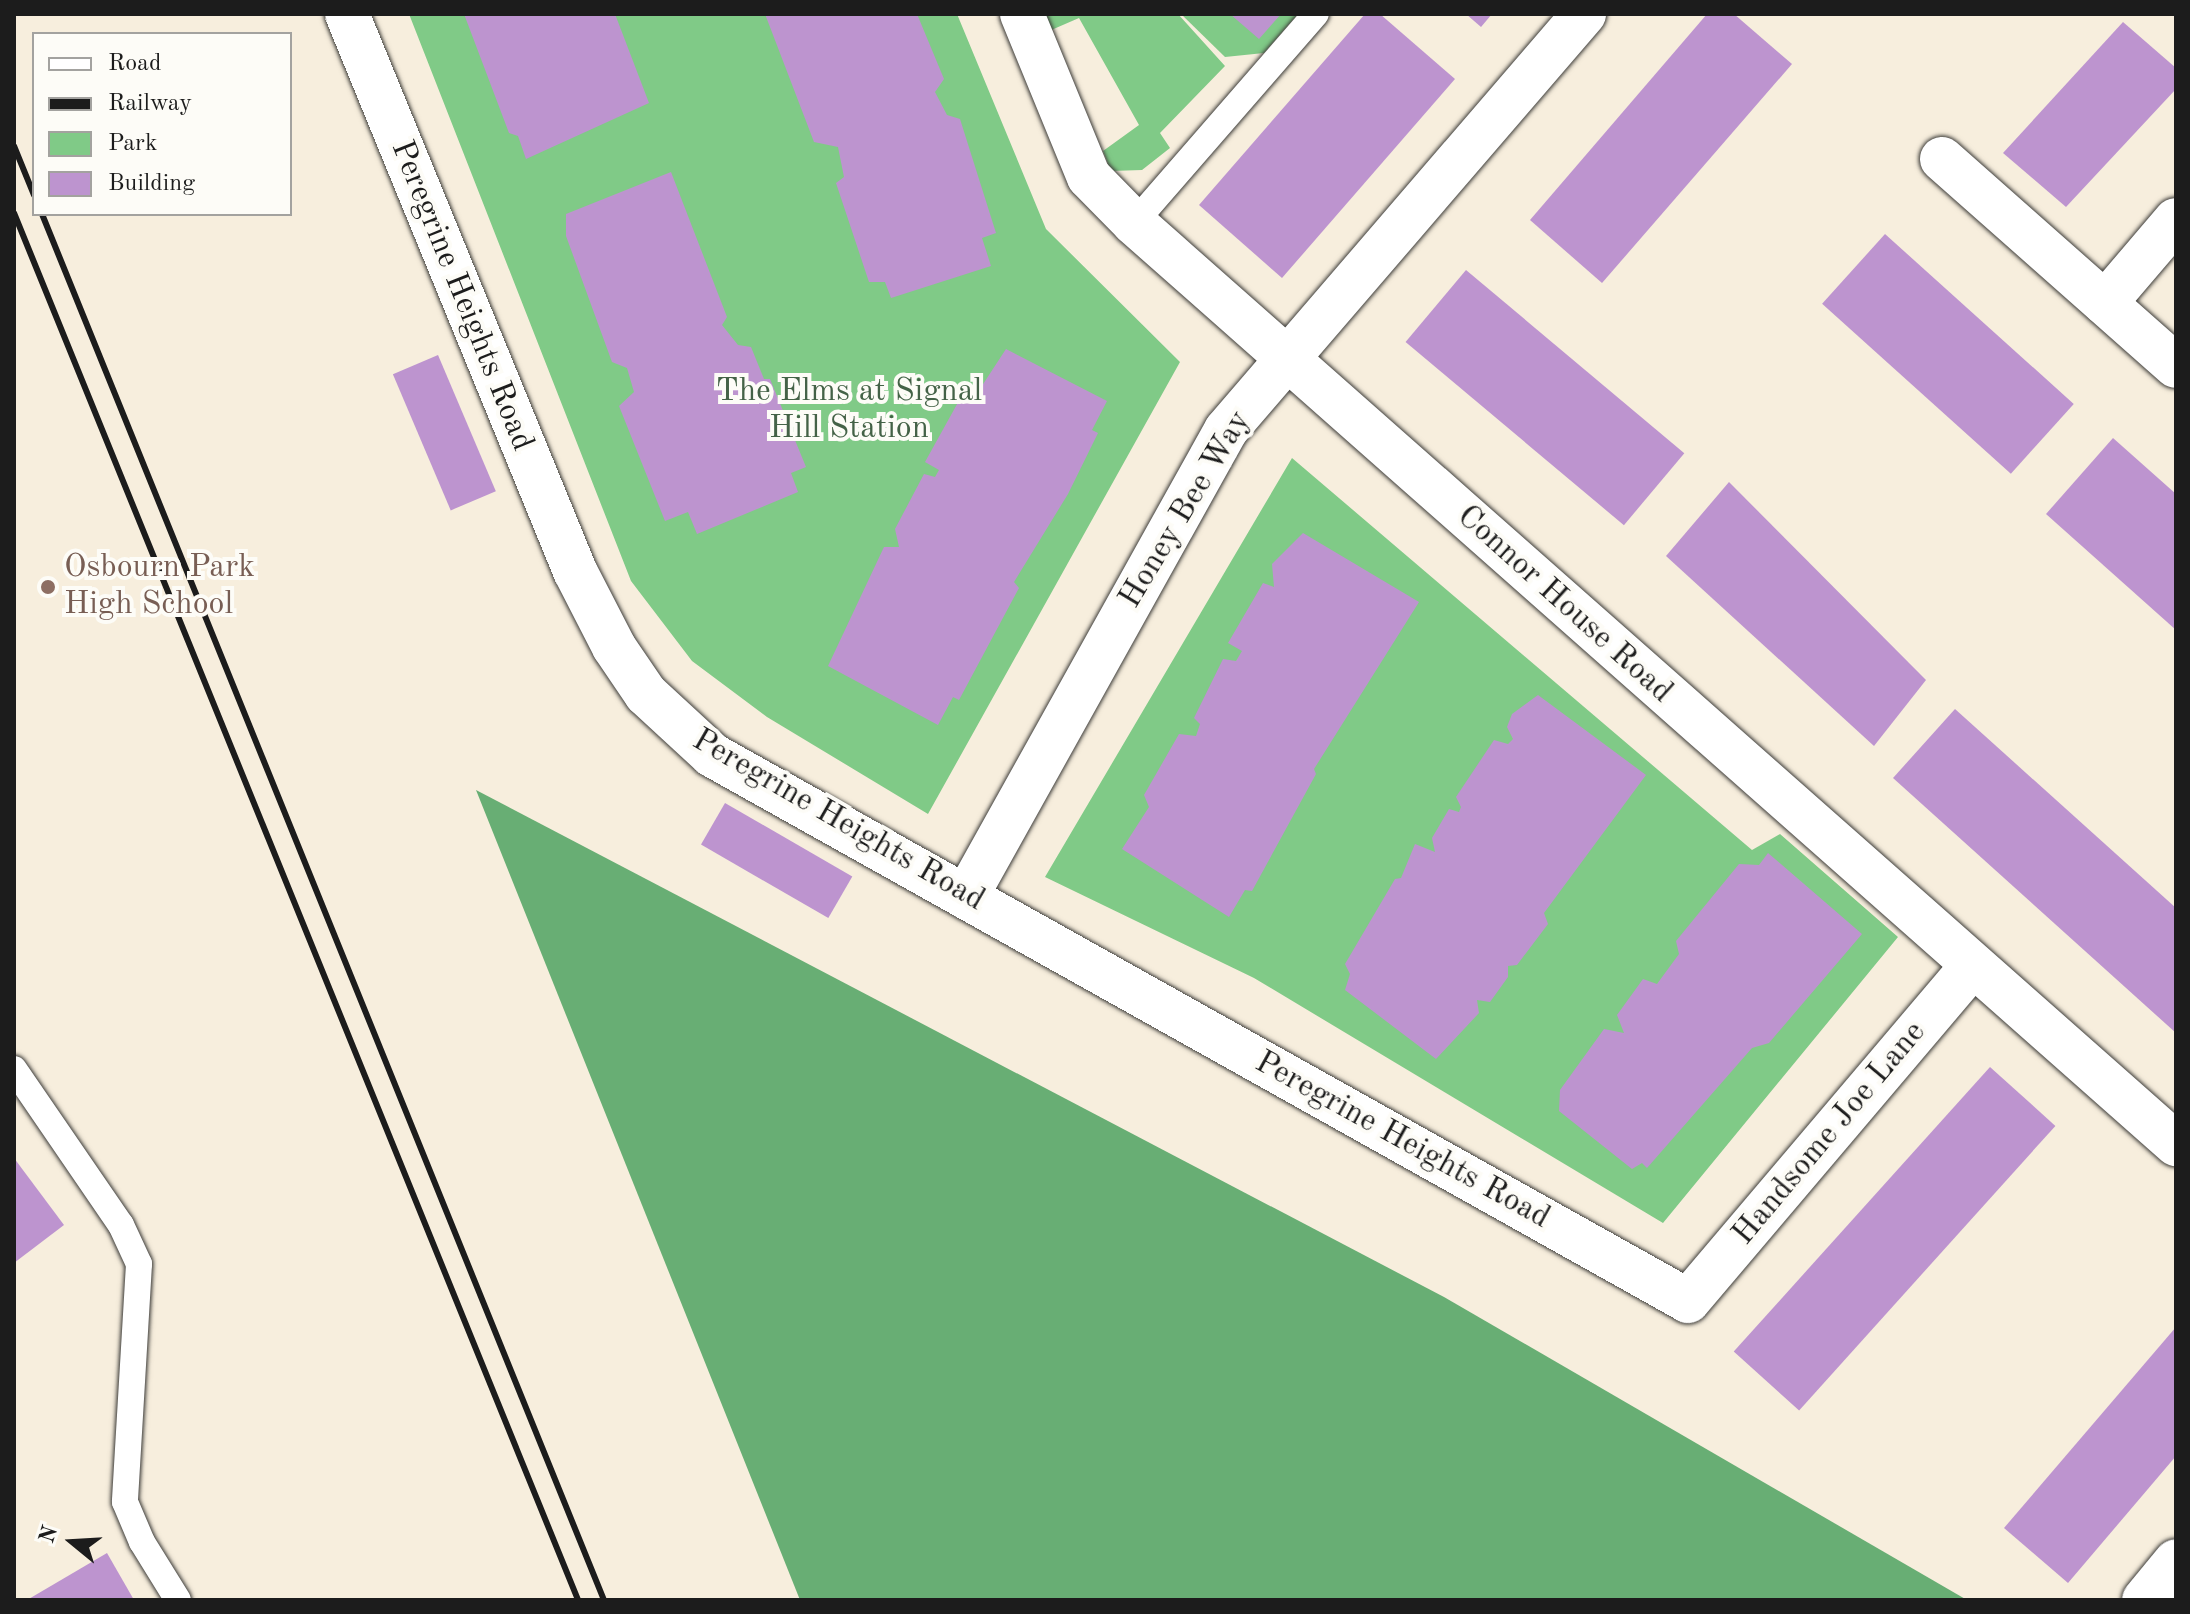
<!DOCTYPE html>
<html>
<head>
<meta charset="utf-8">
<style>
  body { margin:0 }
  #map { position:relative; width:2190px; height:1614px; overflow:hidden; background:#f7eedd; font-family:"Old Standard TT",serif }
  div>[style] { position:absolute }
  [style*='--x'] { left:calc(var(--x)*1px); top:calc(var(--y)*1px); width:calc(var(--w)*1px); rotate:calc(var(--a)*1deg) }
  .green>* { inset:0; background:#80ca87 }
  .forest>* { inset:0; background:#68ae74 }
  .building>* { inset:0; background:#bd94cf; transform-origin:0 0 }
  .roads { filter:drop-shadow(0 0 2px #3d3c39) drop-shadow(0 0 2px #3d3c39) }
  .service>* { height:26px; margin:-13px; padding:0 13px; transform-origin:13px; border-radius:13px; background:#fff }
  .minor>* { height:44px; margin:-22px; padding:0 22px; transform-origin:22px; border-radius:22px; background:#fff }
  .rail>* { height:6px; margin:-3px; padding:0 3px; transform-origin:3px; border-radius:3px; background:#1c1c1c }
  .dots>* { width:22px; height:22px; translate:-50% -50%; box-sizing:border-box; border:4px solid #fdfcf7; border-radius:50% }
  span { translate:-50% -50%; white-space:nowrap; text-align:center; line-height:1.15; -webkit-text-stroke:8px #fdfcf7; paint-order:stroke }
  .street-label { font-size:32px; color:#1c1c1c }
  .park-label { font-size:32px; color:#446247 }
  .education-label { font-size:32px; color:#785e54 }
  .left { translate:0 -50%; text-align:left }
  .frame { position:absolute; inset:0; border:16px solid #1c1c1c; pointer-events:none }
  .legend { position:absolute; left:32px; top:32px; width:260px; height:184px; box-sizing:border-box; background:#fdfcf7; border:2px solid #a3a29f; margin:0; padding:10px 14px; list-style:none; font-size:24px; color:#1c1c1c }
  .legend li { display:flex; align-items:center; gap:16px; height:40px }
  .legend b { width:40px; border:2px solid #a3a29f }
  .north { position:absolute; left:32px; top:1502px; width:80px; height:80px; -webkit-text-stroke:6px #fdfcf7; paint-order:stroke; rotate:288deg; font-size:22px; font-weight:700; line-height:32px; text-align:center; color:#1c1c1c }
  .north::after { content:''; display:block; margin:auto; width:28px; height:36px; background:#1c1c1c; clip-path:polygon(50% 0,100% 100%,50% 72%,0 100%) }
</style>
</head>
<body>
<div id="map">
  <div class="green">
    <div style="clip-path:polygon(409px 14px,957px 14px,1046px 229px,1180px 362px,928px 814px,767px 717px,692px 661px,631px 581px)"></div>
    <div style="clip-path:polygon(1042px 14px,1178px 14px,1225px 66px,1160px 133px,1170px 148px,1142px 170px,1111px 171px,1103px 151px,1139px 125px,1079px 18px,1049px 31px)"></div>
    <div style="clip-path:polygon(1181px 14px,1298px 14px,1264px 53px,1225px 57px)"></div>
    <div style="clip-path:polygon(1292px 458px,1752px 850px,1780px 834px,1898px 937px,1663px 1223px,1254px 978px,1045px 877px)"></div>
  </div>
  <div class="forest">
    <div style="clip-path:polygon(476px 790px,1444px 1297px,1967px 1600px,800px 1600px)"></div>
  </div>
  <div class="building">
    <div style="clip-path:polygon(464px 14px,615px 14px,649px 103px,526px 159px,518px 136px,509px 133px)"></div>
    <div style="clip-path:polygon(765px 14px,917px 14px,944px 79px,935px 92px,947px 115px,960px 119px,996px 233px,982px 238px,991px 266px,891px 298px,885px 282px,869px 282px,836px 183px,844px 177px,838px 147px,814px 142px)"></div>
    <div style="clip-path:polygon(1230px 14px,1281px 14px,1259px 39px)"></div>
    <div style="clip-path:polygon(1365px 14px,1380px 14px,1455px 79px,1282px 278px,1199px 205px)"></div>
    <div style="clip-path:polygon(1466px 14px,1492px 14px,1481px 27px)"></div>
    <div style="clip-path:polygon(1707px 14px,1734px 14px,1792px 64px,1602px 283px,1530px 220px)"></div>
    <div style="clip-path:polygon(2123px 22px,2176px 68px,2176px 89px,2066px 207px,2003px 153px)"></div>
    <div style="clip-path:polygon(671px 172px,727px 317px,722px 325px,738px 345px,751px 347px,764px 379px,770px 379px,806px 467px,791px 473px,798px 492px,697px 534px,688px 512px,665px 521px,619px 406px,634px 392px,627px 368px,612px 362px,566px 236px,566px 214px)"></div>
    <div style="left:1885px;top:234px;width:254px;height:94px;rotate:42deg"></div>
    <div style="left:1466px;top:270px;width:285px;height:94px;rotate:40deg"></div>
    <div style="clip-path:polygon(1006px 349px,1107px 401px,1092px 430px,1098px 433px,1068px 494px,1014px 582px,1019px 588px,959px 700px,953px 697px,938px 725px,828px 666px,884px 547px,899px 547px,895px 529px,924px 474px,935px 477px,939px 470px,925px 462px,961px 397px,974px 398px)"></div>
    <div style="left:438px;top:355px;width:148px;height:49px;rotate:67deg"></div>
    <div style="clip-path:polygon(2113px 438px,2176px 494px,2176px 630px,2046px 514px)"></div>
    <div style="clip-path:polygon(1729px 482px,1926px 680px,1874px 746px,1666px 556px)"></div>
    <div style="clip-path:polygon(1303px 533px,1419px 602px,1314px 769px,1316px 774px,1252px 891px,1245px 890px,1229px 917px,1122px 849px,1149px 807px,1144px 795px,1179px 734px,1196px 736px,1200px 724px,1194px 718px,1223px 659px,1236px 661px,1242px 651px,1228px 643px,1263px 583px,1274px 587px,1272px 564px)"></div>
    <div style="clip-path:polygon(1538px 695px,1646px 775px,1544px 913px,1548px 924px,1517px 965px,1508px 966px,1508px 977px,1490px 1002px,1477px 1000px,1479px 1013px,1436px 1059px,1345px 990px,1350px 974px,1345px 964px,1395px 879px,1401px 878px,1415px 844px,1435px 852px,1432px 838px,1449px 809px,1459px 812px,1461px 807px,1456px 797px,1494px 740px,1508px 744px,1513px 739px,1507px 727px,1512px 714px)"></div>
    <div style="clip-path:polygon(1955px 709px,2176px 908px,2176px 1033px,1893px 778px)"></div>
    <div style="left:725px;top:803px;width:147px;height:48px;rotate:30deg"></div>
    <div style="clip-path:polygon(1768px 853px,1862px 934px,1769px 1043px,1752px 1048px,1647px 1168px,1642px 1163px,1632px 1169px,1559px 1111px,1560px 1090px,1604px 1029px,1624px 1033px,1617px 1015px,1643px 979px,1657px 984px,1679px 954px,1676px 941px,1739px 864px,1759px 865px)"></div>
    <div style="left:1990px;top:1067px;width:88px;height:383px;rotate:42deg"></div>
    <div style="clip-path:polygon(14px 1158px,64px 1225px,14px 1263px)"></div>
    <div style="clip-path:polygon(2176px 1327px,2176px 1456px,2068px 1583px,2004px 1528px)"></div>
    <div style="clip-path:polygon(107px 1553px,134px 1600px,27px 1600px)"></div>
  </div>
  <div class="roads">
    <div class="service">
      <div style="--x:1134;--y:223;--w:277;--a:-49"></div>
      <div style="--x:14;--y:1069;--w:189;--a:55.6"></div>
      <div style="--x:121;--y:1225;--w:43;--a:65.2"></div>
      <div style="--x:139;--y:1264;--w:238;--a:93.4"></div>
      <div style="--x:125;--y:1502;--w:43;--a:67"></div>
      <div style="--x:142;--y:1542;--w:68;--a:58.2"></div>
    </div>
    <div class="minor">
      <div style="--x:347;--y:14;--w:602;--a:67.74"></div>
      <div style="--x:575;--y:571;--w:85;--a:62.8"></div>
      <div style="--x:614;--y:647;--w:57;--a:55.8"></div>
      <div style="--x:646;--y:694;--w:90;--a:42.7"></div>
      <div style="--x:712;--y:755;--w:1118;--a:29.22"></div>
      <div style="--x:1688;--y:1301;--w:439;--a:-49.7"></div>
      <div style="--x:1022;--y:14;--w:176;--a:67.7"></div>
      <div style="--x:1089;--y:177;--w:64;--a:45.6"></div>
      <div style="--x:1134;--y:223;--w:1391;--a:41.47"></div>
      <div style="--x:1942;--y:159;--w:312;--a:41.5"></div>
      <div style="--x:2105;--y:303;--w:109;--a:-49.5"></div>
      <div style="--x:966;--y:897;--w:534;--a:-60.89"></div>
      <div style="--x:1226;--y:430;--w:549;--a:-49.29"></div>
      <div style="--x:2144;--y:1600;--w:50;--a:-50.6"></div>
    </div>
  </div>
  <div class="rail">
    <div style="--x:14;--y:146;--w:53;--a:67.8"></div>
    <div style="--x:14;--y:213;--w:1497;--a:67.87"></div>
    <div style="--x:42;--y:214;--w:1496;--a:67.93"></div>
  </div>
  <div class="dots">
    <div style="left:48px;top:587px;background:#8d6e63"></div>
  </div>
  <div class="street-label">
    <span style="left:461px;top:296px;rotate:68deg">Peregrine Heights Road</span>
    <span style="left:1186px;top:510px;rotate:-59deg">Honey Bee Way</span>
    <span style="left:1564px;top:605px;rotate:42deg">Connor House Road</span>
    <span style="left:838px;top:821px;rotate:30deg">Peregrine Heights Road</span>
    <span style="left:1830px;top:1134px;rotate:-50deg">Handsome Joe Lane</span>
    <span style="left:1402px;top:1141px;rotate:29deg">Peregrine Heights Road</span>
  </div>
  <div class="park-label">
    <span style="left:849px;top:411px">The Elms at Signal<br>Hill Station</span>
  </div>
  <div class="education-label">
    <span class="left" style="left:64px;top:587px">Osbourn Park<br>High School</span>
  </div>
  <div class="frame"></div>
  <ul class="legend">
  <li><b style="height:10px;background:#fff"></b>Road</li>
  <li><b style="height:10px;background:#1c1c1c"></b>Railway</li>
  <li><b style="height:22px;background:#80ca87"></b>Park</li>
  <li><b style="height:22px;background:#bd94cf"></b>Building</li>
  </ul>
  <div class="north">N</div>
</div>
</body>
</html>
